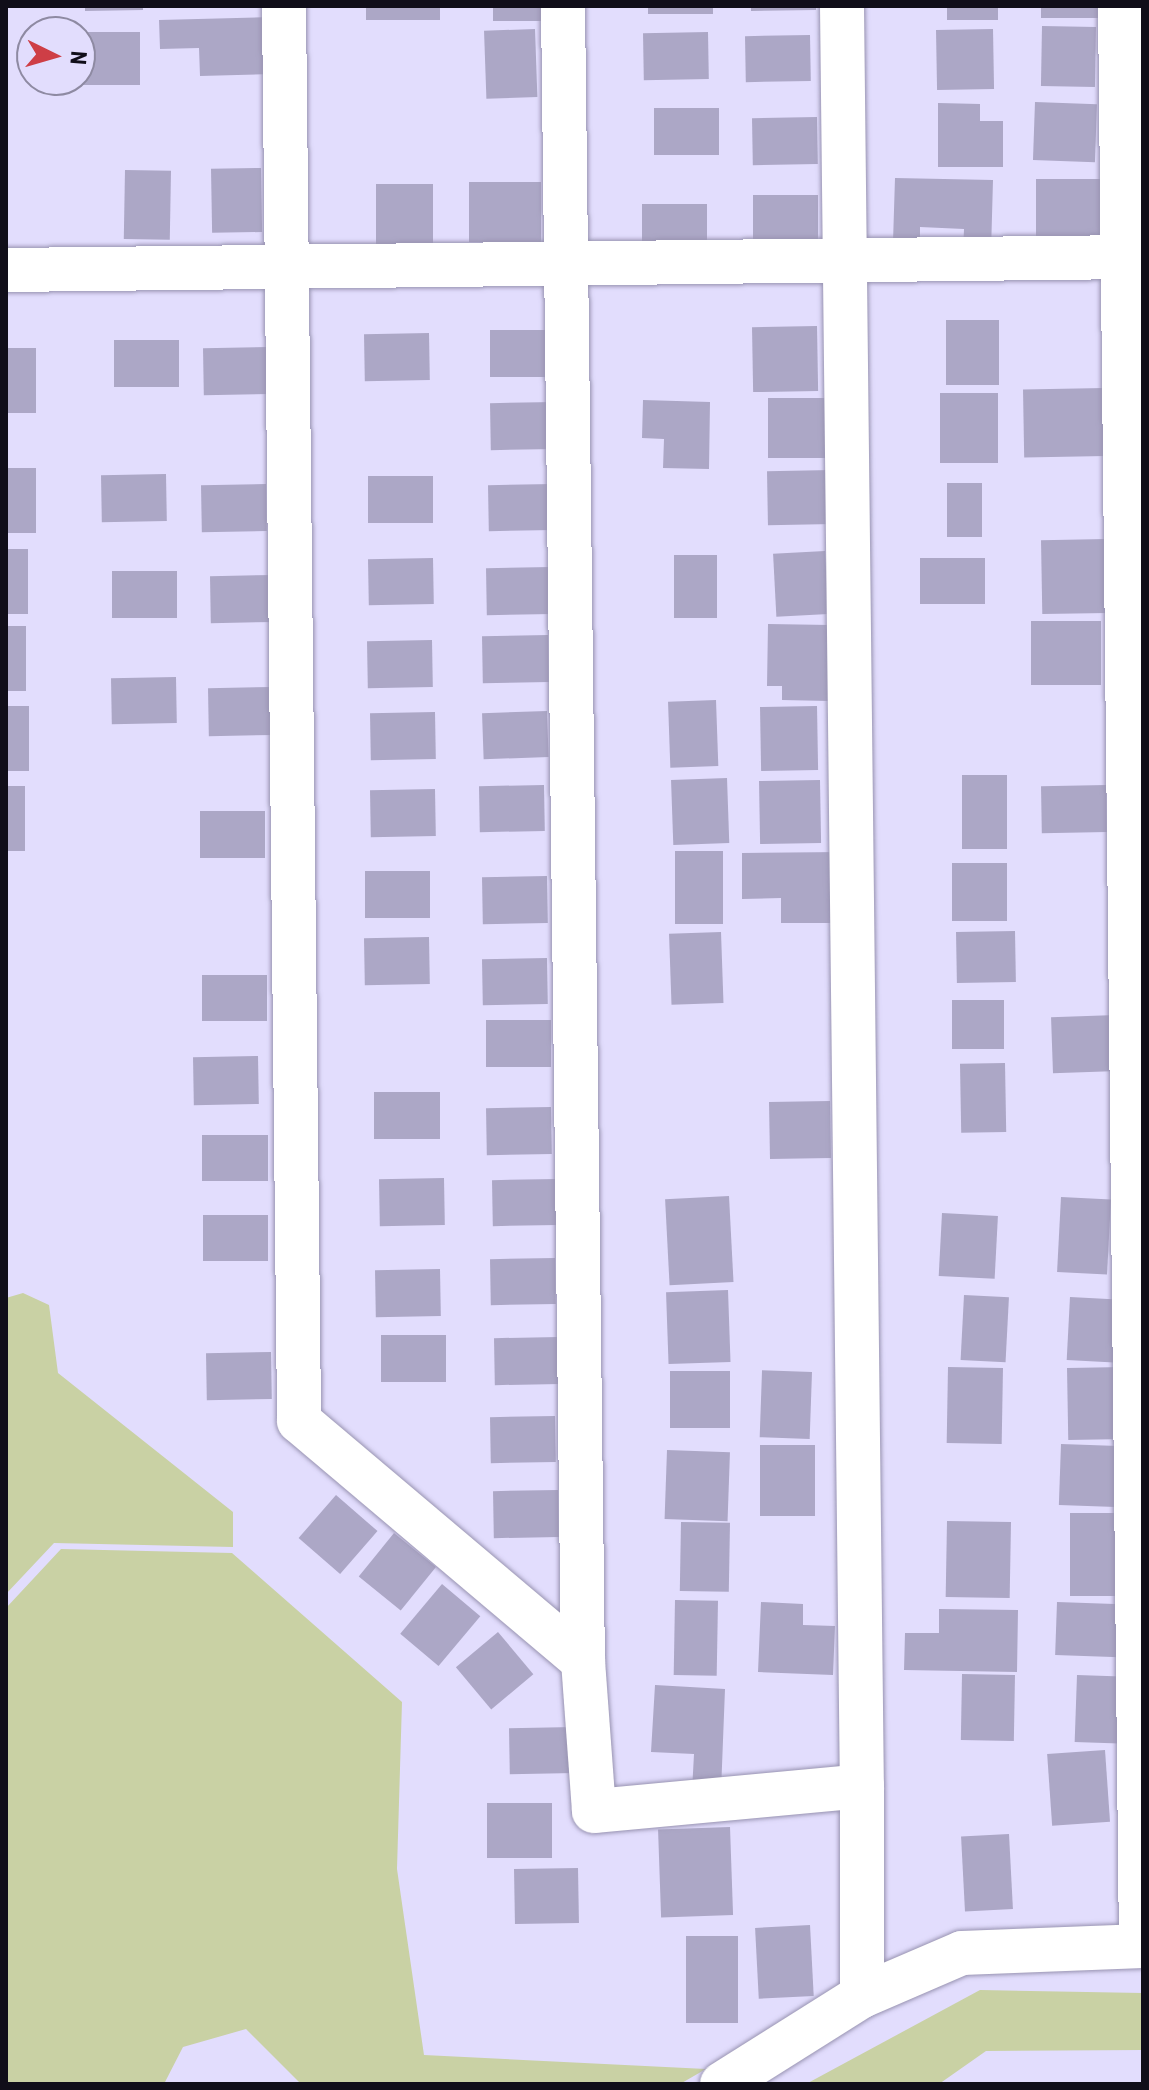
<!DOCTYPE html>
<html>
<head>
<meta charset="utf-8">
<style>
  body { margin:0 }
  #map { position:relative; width:1149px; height:2090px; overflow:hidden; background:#e2ddfd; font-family:"Roboto Condensed",sans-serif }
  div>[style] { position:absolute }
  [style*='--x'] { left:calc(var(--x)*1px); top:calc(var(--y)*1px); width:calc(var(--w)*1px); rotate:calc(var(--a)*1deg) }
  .green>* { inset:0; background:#c9d1a4 }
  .building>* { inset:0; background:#aca7c6; transform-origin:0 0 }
  .roads { filter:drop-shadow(0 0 2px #9893b1) drop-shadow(0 0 2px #9893b1) }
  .minor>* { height:44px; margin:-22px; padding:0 22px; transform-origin:22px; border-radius:22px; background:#fff }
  span { translate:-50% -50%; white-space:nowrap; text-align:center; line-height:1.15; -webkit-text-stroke:6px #e2ddfd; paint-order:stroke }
  .frame { position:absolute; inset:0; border:8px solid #100e19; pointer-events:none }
  .north { position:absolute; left:16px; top:16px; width:80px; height:80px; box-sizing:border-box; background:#e2ddfd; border:2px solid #8e8aa2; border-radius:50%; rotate:95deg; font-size:22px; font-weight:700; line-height:32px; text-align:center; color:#100e19 }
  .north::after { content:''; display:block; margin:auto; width:28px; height:36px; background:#ce3e46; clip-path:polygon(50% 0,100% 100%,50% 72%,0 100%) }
</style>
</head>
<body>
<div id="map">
  <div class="green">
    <div style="clip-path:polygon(23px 1293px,49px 1305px,58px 1373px,233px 1512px,233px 1547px,54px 1543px,6px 1594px,6px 1298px)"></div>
    <div style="clip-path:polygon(61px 1549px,232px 1553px,402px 1702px,397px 1869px,424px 2055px,706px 2069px,680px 2084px,301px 2084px,246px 2029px,183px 2047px,164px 2084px,6px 2084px,6px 1608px)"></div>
    <div style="clip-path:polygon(980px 1990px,1143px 1993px,1143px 2050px,986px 2051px,939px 2084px,806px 2084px)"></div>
  </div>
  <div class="building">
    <div style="clip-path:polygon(85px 6px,143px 6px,143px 10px,85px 11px)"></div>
    <div style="left:366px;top:6px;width:74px;height:14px"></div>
    <div style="left:493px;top:6px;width:48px;height:15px"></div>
    <div style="left:648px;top:6px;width:65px;height:8px"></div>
    <div style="clip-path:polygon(751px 6px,816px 6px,816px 10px,751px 11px)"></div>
    <div style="left:947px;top:6px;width:51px;height:14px"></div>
    <div style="left:1041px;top:6px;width:68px;height:12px"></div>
    <div style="clip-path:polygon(272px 17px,273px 74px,200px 76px,199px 48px,160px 49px,159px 20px)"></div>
    <div style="left:1042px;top:26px;width:54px;height:60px;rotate:1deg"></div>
    <div style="left:535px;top:29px;width:68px;height:51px;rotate:88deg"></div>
    <div style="left:993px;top:29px;width:60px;height:57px;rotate:89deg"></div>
    <div style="left:81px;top:32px;width:59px;height:53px"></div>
    <div style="left:708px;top:32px;width:47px;height:65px;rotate:89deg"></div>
    <div style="left:810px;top:35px;width:46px;height:65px;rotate:89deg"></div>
    <div style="left:1035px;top:102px;width:62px;height:58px;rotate:2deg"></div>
    <div style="clip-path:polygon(938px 103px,980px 104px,980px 121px,1003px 121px,1003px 167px,938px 167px)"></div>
    <div style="left:719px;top:108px;width:47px;height:65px;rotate:90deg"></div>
    <div style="left:817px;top:117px;width:47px;height:65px;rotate:89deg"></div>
    <div style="left:261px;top:168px;width:64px;height:50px;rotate:89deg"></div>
    <div style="left:125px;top:170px;width:46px;height:69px;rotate:1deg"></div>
    <div style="clip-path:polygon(895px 178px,993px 180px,991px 252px,963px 252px,964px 229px,920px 227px,920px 243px,893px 242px)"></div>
    <div style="left:1036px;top:179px;width:74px;height:63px"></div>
    <div style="left:469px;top:182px;width:72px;height:60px"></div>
    <div style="left:376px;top:184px;width:57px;height:63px"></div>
    <div style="left:818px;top:195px;width:47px;height:65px;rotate:90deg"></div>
    <div style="left:707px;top:204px;width:47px;height:65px;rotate:90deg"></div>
    <div style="left:946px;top:320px;width:53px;height:65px"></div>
    <div style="left:817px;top:326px;width:65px;height:65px;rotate:89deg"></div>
    <div style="left:555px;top:330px;width:47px;height:65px;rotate:90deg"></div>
    <div style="left:429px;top:333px;width:47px;height:65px;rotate:89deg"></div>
    <div style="left:179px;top:340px;width:47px;height:65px;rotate:90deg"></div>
    <div style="left:269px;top:347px;width:47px;height:66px;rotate:89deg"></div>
    <div style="left:6px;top:348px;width:30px;height:65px"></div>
    <div style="left:1104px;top:388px;width:68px;height:81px;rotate:89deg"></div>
    <div style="left:940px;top:393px;width:58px;height:70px"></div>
    <div style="left:768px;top:398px;width:70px;height:60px"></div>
    <div style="clip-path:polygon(643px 400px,710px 402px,709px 469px,663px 468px,664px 439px,642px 438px)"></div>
    <div style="left:555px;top:402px;width:47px;height:65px;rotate:89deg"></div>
    <div style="left:6px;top:468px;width:30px;height:65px"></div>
    <div style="left:832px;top:470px;width:54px;height:65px;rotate:89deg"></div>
    <div style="left:166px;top:474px;width:47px;height:65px;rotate:89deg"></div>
    <div style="left:433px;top:476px;width:47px;height:65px;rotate:90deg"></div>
    <div style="left:947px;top:483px;width:35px;height:54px"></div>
    <div style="left:266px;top:484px;width:47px;height:65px;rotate:89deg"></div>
    <div style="left:553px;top:484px;width:46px;height:65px;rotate:89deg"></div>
    <div style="left:1106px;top:539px;width:74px;height:65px;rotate:89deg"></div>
    <div style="left:6px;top:549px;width:22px;height:65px"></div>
    <div style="left:825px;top:551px;width:63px;height:52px;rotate:87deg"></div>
    <div style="left:717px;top:555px;width:63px;height:43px;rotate:90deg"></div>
    <div style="left:433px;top:558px;width:46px;height:65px;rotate:89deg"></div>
    <div style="left:985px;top:558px;width:46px;height:65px;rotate:90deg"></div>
    <div style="left:551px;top:567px;width:47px;height:65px;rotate:89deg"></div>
    <div style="left:177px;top:571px;width:47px;height:65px;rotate:90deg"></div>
    <div style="left:275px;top:575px;width:47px;height:65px;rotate:89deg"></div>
    <div style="left:1101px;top:621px;width:64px;height:70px;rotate:90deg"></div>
    <div style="clip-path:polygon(768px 624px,830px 625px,829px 701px,782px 700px,782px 686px,767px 686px)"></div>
    <div style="left:6px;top:626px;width:20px;height:65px"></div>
    <div style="left:548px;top:635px;width:47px;height:66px;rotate:89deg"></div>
    <div style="left:432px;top:640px;width:47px;height:65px;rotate:89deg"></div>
    <div style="left:176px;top:677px;width:46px;height:65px;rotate:89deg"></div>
    <div style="left:273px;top:687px;width:48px;height:65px;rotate:89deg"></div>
    <div style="left:716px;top:700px;width:66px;height:48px;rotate:88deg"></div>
    <div style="left:6px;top:706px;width:23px;height:65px"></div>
    <div style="left:817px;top:706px;width:64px;height:57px;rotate:89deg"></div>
    <div style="left:547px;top:711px;width:46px;height:65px;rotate:88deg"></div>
    <div style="left:435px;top:712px;width:47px;height:65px;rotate:89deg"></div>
    <div style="left:962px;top:775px;width:45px;height:74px"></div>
    <div style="left:727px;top:778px;width:65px;height:56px;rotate:88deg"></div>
    <div style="left:820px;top:780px;width:63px;height:61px;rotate:89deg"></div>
    <div style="left:544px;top:785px;width:46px;height:65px;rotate:89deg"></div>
    <div style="left:1106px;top:785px;width:47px;height:65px;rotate:89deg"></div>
    <div style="left:6px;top:786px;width:19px;height:65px"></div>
    <div style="left:435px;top:789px;width:47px;height:65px;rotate:89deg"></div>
    <div style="left:265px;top:811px;width:47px;height:65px;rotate:90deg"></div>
    <div style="left:723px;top:851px;width:73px;height:48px;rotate:90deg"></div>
    <div style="clip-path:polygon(842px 852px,843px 923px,781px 923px,781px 898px,742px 899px,742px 853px)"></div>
    <div style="left:1007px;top:863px;width:58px;height:55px;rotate:90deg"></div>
    <div style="left:430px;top:871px;width:47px;height:65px;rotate:90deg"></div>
    <div style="left:547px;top:876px;width:47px;height:65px;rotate:89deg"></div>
    <div style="left:1015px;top:931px;width:51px;height:59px;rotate:89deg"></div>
    <div style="left:721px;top:932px;width:71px;height:52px;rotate:88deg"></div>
    <div style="left:429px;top:937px;width:47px;height:65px;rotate:89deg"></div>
    <div style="left:547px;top:958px;width:46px;height:65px;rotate:89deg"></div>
    <div style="left:267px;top:975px;width:46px;height:65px;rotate:90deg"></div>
    <div style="left:1004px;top:1000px;width:49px;height:52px;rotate:90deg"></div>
    <div style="left:1116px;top:1015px;width:56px;height:65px;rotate:88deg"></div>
    <div style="left:551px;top:1020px;width:47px;height:65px;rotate:90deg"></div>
    <div style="left:258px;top:1056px;width:48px;height:65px;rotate:89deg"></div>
    <div style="left:1005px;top:1063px;width:69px;height:45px;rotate:89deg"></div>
    <div style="left:440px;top:1092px;width:47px;height:66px;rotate:90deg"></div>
    <div style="left:830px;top:1101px;width:57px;height:61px;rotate:89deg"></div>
    <div style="left:551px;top:1107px;width:47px;height:65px;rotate:89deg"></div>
    <div style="left:268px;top:1135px;width:46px;height:66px;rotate:90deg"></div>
    <div style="left:444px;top:1178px;width:47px;height:65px;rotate:89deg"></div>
    <div style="left:557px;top:1179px;width:46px;height:65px;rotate:89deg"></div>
    <div style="left:729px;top:1196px;width:86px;height:64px;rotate:87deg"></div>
    <div style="left:1061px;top:1197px;width:50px;height:75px;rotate:3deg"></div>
    <div style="left:942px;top:1213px;width:56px;height:63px;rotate:3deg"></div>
    <div style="left:268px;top:1215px;width:46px;height:65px;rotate:90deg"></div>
    <div style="left:555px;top:1258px;width:46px;height:65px;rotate:89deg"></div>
    <div style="left:440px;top:1269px;width:47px;height:65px;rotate:89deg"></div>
    <div style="left:728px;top:1290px;width:72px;height:62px;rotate:88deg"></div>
    <div style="left:964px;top:1295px;width:45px;height:65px;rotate:3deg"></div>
    <div style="left:1070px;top:1297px;width:57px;height:63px;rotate:3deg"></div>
    <div style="left:446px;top:1335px;width:47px;height:65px;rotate:90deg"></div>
    <div style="left:559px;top:1337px;width:47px;height:65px;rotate:89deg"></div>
    <div style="left:271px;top:1352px;width:47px;height:65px;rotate:89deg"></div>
    <div style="left:948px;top:1367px;width:55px;height:76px;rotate:1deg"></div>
    <div style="left:1124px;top:1367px;width:72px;height:57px;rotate:89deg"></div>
    <div style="left:730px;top:1371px;width:57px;height:60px;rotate:90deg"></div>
    <div style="left:812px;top:1372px;width:67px;height:50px;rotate:92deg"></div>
    <div style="left:555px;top:1416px;width:46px;height:65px;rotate:89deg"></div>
    <div style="left:1061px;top:1444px;width:57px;height:61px;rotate:2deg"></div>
    <div style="left:815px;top:1445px;width:71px;height:55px;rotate:90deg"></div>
    <div style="left:667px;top:1450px;width:63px;height:69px;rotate:2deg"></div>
    <div style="left:558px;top:1490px;width:47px;height:65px;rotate:89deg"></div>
    <div style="left:336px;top:1495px;width:55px;height:57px;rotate:41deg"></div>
    <div style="left:1070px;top:1513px;width:52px;height:83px"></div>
    <div style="left:947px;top:1521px;width:64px;height:76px;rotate:1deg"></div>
    <div style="left:681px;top:1522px;width:49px;height:69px;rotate:1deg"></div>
    <div style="left:394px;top:1533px;width:54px;height:56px;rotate:39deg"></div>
    <div style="left:442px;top:1584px;width:50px;height:65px;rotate:40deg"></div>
    <div style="left:675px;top:1600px;width:43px;height:75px;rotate:1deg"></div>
    <div style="clip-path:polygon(761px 1602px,803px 1604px,803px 1625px,835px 1626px,833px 1675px,758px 1672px)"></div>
    <div style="left:1057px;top:1602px;width:72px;height:53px;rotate:2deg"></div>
    <div style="clip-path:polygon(939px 1609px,1018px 1610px,1017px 1672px,904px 1670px,905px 1633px,939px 1633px)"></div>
    <div style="left:498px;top:1632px;width:55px;height:55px;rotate:50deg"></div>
    <div style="left:962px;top:1674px;width:53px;height:66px;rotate:1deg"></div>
    <div style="left:1077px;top:1675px;width:52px;height:67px;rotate:2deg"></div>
    <div style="clip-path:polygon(655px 1685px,725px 1689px,721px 1792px,692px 1791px,694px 1754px,651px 1752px)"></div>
    <div style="left:574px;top:1727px;width:46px;height:65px;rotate:89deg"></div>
    <div style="left:1105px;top:1750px;width:72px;height:58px;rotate:86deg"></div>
    <div style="left:552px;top:1803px;width:55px;height:65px;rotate:90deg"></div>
    <div style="left:730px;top:1827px;width:88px;height:72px;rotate:88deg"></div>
    <div style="left:1009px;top:1834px;width:75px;height:48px;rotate:87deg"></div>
    <div style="left:578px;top:1868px;width:55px;height:64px;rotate:89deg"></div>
    <div style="left:810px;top:1925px;width:71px;height:55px;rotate:87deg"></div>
    <div style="left:686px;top:1936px;width:52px;height:87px"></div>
  </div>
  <div class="roads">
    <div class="minor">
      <div style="--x:284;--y:6;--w:1415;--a:89.39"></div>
      <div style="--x:299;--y:1421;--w:372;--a:40.2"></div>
      <div style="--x:563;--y:6;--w:1655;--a:89.31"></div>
      <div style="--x:583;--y:1661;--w:150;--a:85.8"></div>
      <div style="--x:594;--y:1811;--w:269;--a:-5.3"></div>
      <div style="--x:862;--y:1786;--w:210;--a:90"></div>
      <div style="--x:862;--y:1996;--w:109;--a:-23.3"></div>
      <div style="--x:962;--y:1953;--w:181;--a:-2.2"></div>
      <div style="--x:842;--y:6;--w:1780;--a:89.36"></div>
      <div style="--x:1120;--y:6;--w:1940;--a:89.38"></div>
      <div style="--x:6;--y:270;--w:1137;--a:-0.66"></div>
      <div style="--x:722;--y:2084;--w:165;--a:-32.2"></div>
    </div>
  </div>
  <div class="frame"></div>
  <div class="north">N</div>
</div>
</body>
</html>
